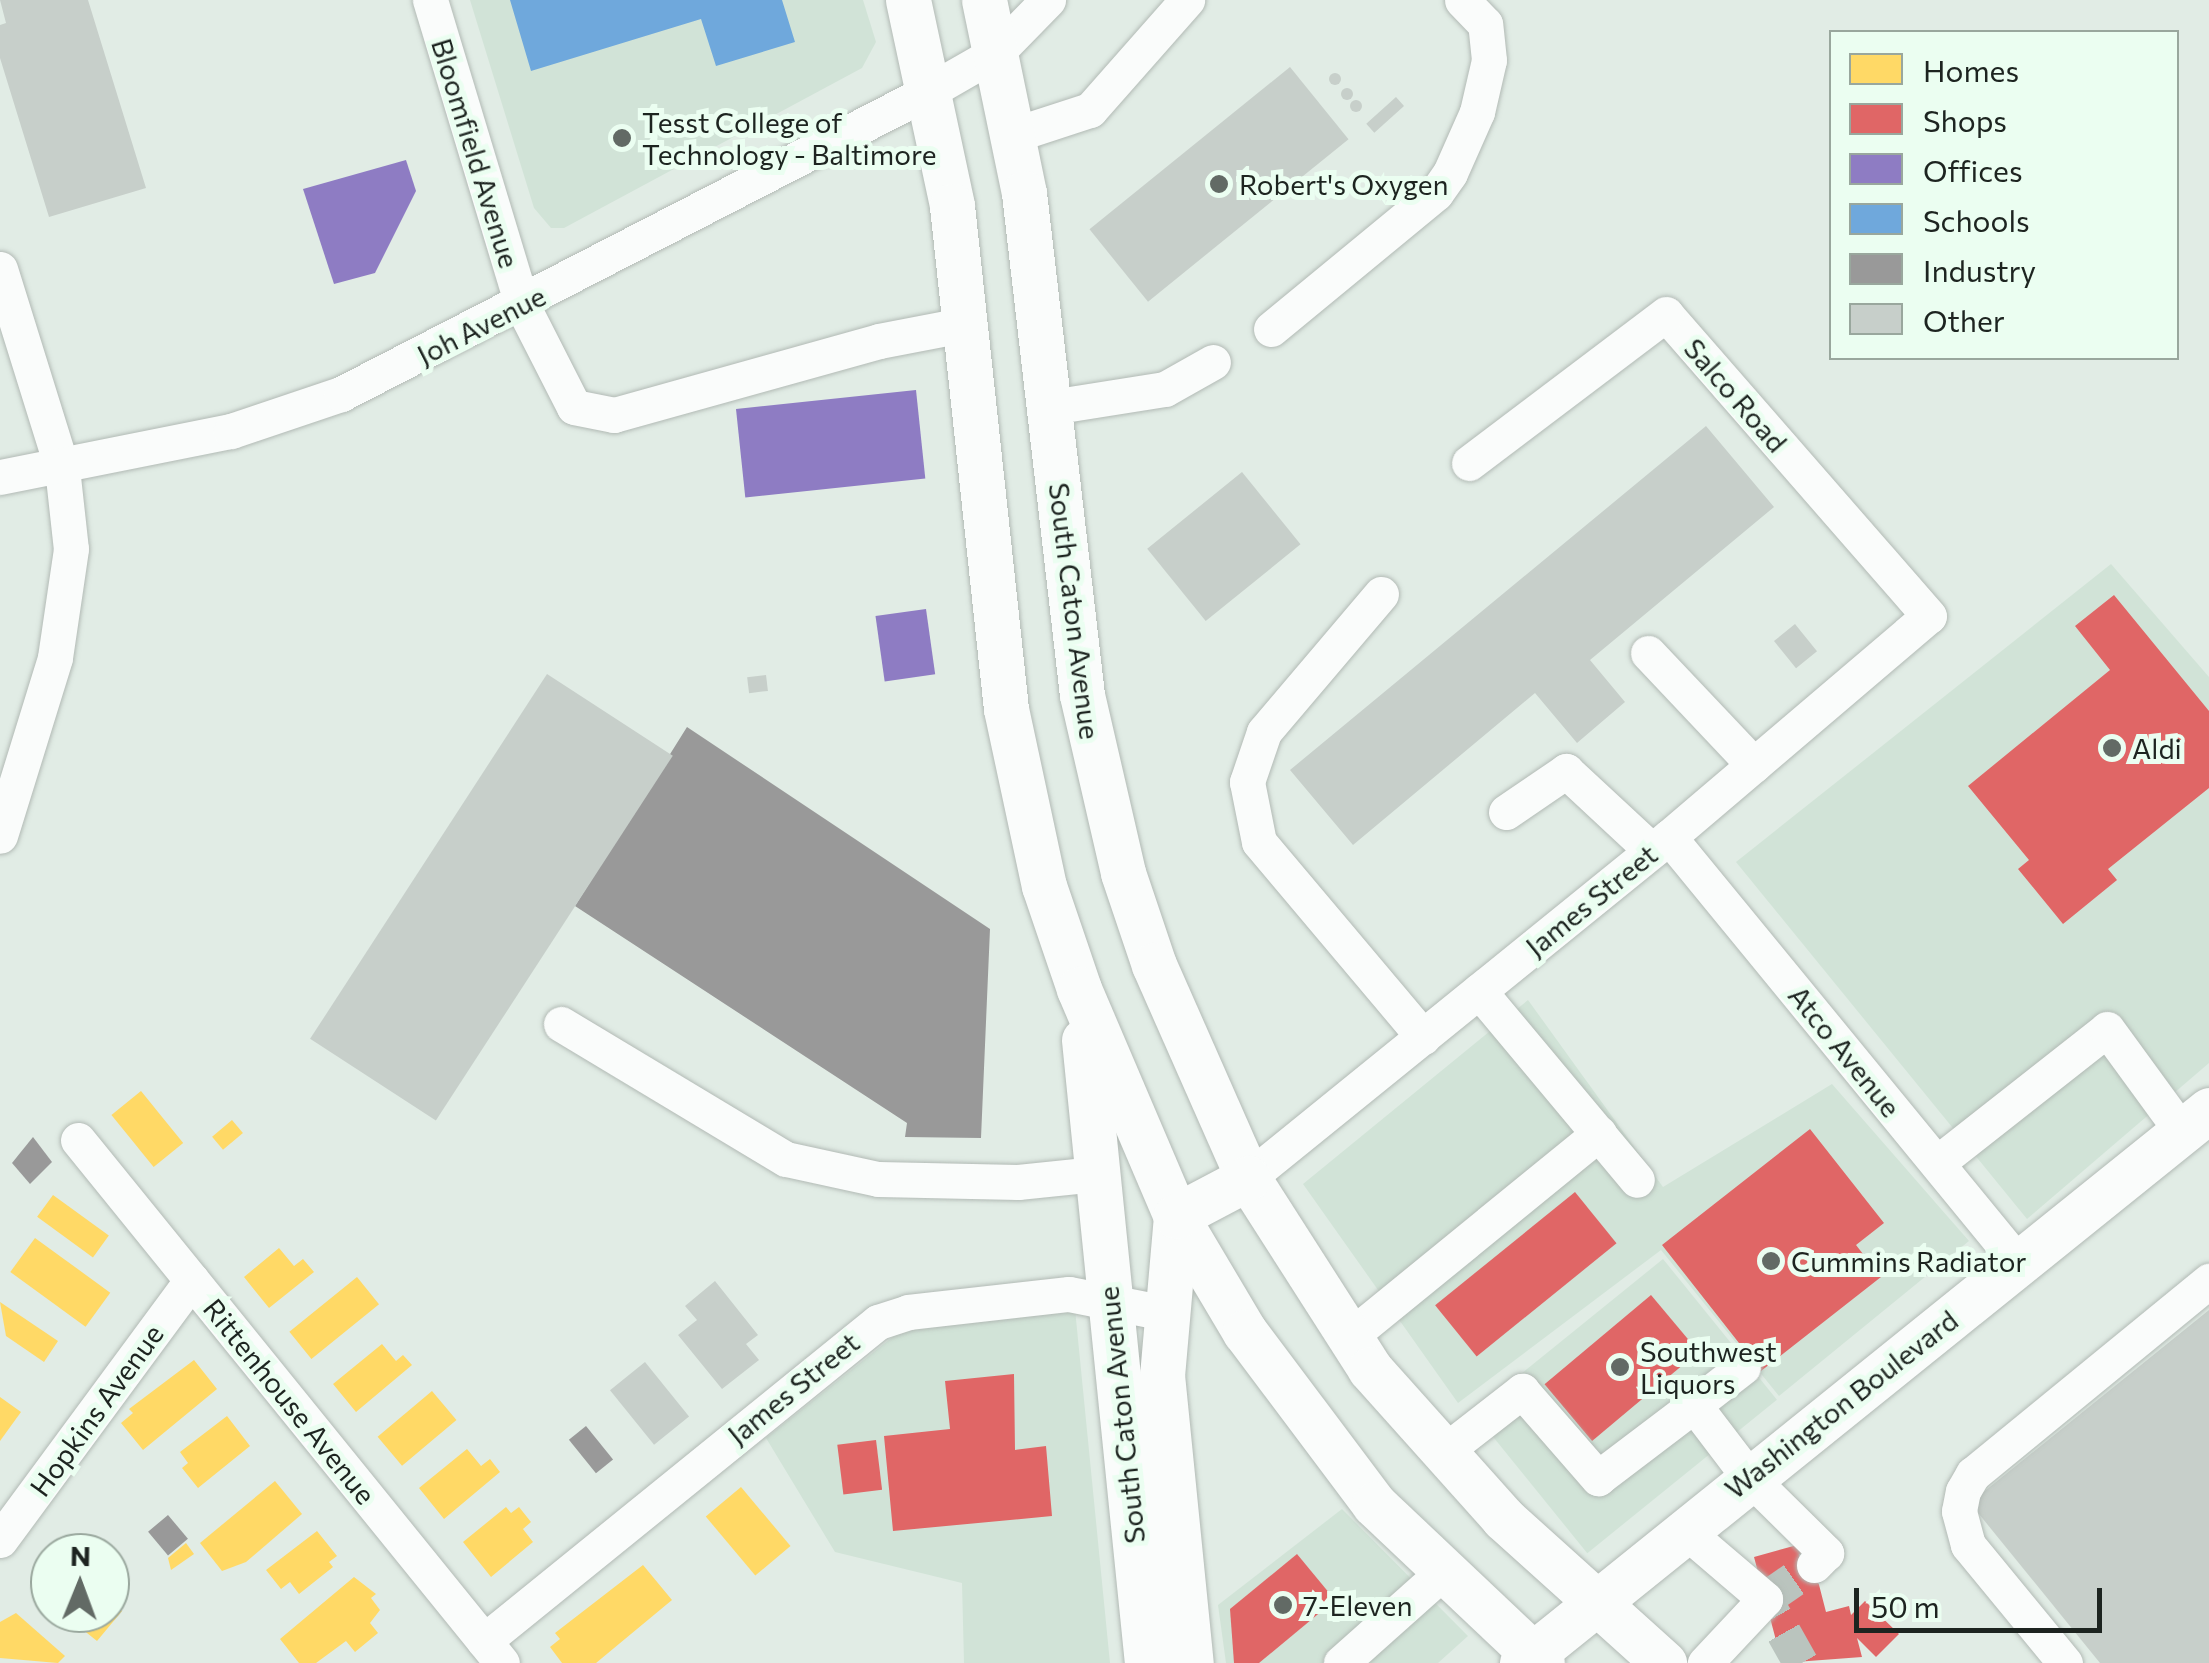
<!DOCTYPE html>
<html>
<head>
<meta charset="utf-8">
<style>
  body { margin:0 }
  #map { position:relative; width:2209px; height:1663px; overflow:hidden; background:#e1ece5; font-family:Commissioner,sans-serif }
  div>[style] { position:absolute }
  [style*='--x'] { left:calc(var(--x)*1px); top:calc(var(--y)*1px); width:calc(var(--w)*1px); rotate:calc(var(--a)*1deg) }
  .built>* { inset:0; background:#d1e3d7; transform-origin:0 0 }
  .homes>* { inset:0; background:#ffd966; transform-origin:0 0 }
  .shops>* { inset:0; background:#e06666; transform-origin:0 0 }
  .offices>* { inset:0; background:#8e7cc3; transform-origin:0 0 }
  .schools>* { inset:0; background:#6fa8dc }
  .industry>* { inset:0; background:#999; transform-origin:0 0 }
  .building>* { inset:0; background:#c7cfca; transform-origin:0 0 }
  .round { border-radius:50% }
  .minor-tunnel>* { height:35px; margin-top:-17.5px; transform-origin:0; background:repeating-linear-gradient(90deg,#bac4be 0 35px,transparent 0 53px) }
  .roads { filter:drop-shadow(0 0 2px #b2bab5) drop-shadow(0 0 2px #b2bab5) }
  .minor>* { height:35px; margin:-17.5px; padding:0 17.5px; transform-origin:17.5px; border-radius:17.5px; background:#fafcfb }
  .major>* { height:45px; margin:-22.5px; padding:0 22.5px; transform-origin:22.5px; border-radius:22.5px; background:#fafcfb }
  .dots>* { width:28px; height:28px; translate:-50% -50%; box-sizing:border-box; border:5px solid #ebfef1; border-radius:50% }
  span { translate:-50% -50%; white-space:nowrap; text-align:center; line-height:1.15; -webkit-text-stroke:10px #ebfef1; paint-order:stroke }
  .poi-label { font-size:28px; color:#1d2420 }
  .left { translate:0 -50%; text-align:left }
  .street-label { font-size:28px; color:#1d2420 }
  .legend { position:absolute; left:1829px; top:30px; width:350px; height:330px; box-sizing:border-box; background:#ebfef1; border:2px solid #99a79d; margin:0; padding:12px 18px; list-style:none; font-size:30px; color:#1d2420 }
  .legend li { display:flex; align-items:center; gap:20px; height:50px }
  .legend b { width:50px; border:2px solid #99a79d }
  .north { position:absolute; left:30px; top:1533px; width:100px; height:100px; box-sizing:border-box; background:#ebfef1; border:2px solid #99a79d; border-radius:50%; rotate:1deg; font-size:28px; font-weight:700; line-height:40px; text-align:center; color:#1d2420 }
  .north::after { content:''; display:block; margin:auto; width:35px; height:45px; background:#626a65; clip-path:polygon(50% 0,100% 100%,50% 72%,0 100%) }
  .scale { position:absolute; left:1854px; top:1588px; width:248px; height:45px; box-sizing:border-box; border:5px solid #1d2420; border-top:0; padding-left:12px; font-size:30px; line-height:35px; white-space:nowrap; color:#1d2420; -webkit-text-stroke:8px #ebfef1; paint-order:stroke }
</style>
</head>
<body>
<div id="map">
  <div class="built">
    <div style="clip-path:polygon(470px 0,863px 0,876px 42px,862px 68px,564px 228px,551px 228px,534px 208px)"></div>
    <div style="clip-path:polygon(2111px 564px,2209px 677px,2209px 1063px,2027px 1219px,1736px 862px)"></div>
    <div style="clip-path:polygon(1528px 1000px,1663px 1187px,1832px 1084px,1969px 1241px,1779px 1396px,1661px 1250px,1458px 1403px,1303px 1184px)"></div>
    <div style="left:1663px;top:1259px;width:181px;height:244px;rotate:51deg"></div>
    <div style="clip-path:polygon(1075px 1309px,1110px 1663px,964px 1663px,962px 1583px,835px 1552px,766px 1438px,899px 1332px)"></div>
    <div style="clip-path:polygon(1342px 1509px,1468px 1636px,1438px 1663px,1226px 1663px,1218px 1605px)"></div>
  </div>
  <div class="homes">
    <div style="left:141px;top:1091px;width:67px;height:38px;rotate:51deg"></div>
    <div style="left:232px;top:1120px;width:17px;height:26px;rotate:50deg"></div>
    <div style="left:53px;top:1195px;width:69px;height:27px;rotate:36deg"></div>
    <div style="left:35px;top:1238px;width:93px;height:42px;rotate:36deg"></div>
    <div style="clip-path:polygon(279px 1248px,294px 1266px,303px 1259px,314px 1272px,269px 1308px,244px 1277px)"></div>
    <div style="left:357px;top:1277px;width:35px;height:87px;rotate:51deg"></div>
    <div style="clip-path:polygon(0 1302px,58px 1341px,44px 1362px,6px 1336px)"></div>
    <div style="clip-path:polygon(382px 1344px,396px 1361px,403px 1355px,412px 1365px,356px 1412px,333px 1384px)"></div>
    <div style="clip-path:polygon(194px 1360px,217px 1389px,143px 1450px,121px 1423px,133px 1413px,129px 1409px)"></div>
    <div style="left:432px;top:1391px;width:38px;height:71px;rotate:50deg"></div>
    <div style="clip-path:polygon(0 1397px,21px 1412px,0 1441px)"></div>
    <div style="clip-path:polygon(227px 1416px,250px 1446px,198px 1488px,182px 1468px,188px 1463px,180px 1452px)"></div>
    <div style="clip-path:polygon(467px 1449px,481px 1466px,490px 1459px,500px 1472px,444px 1519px,419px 1488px)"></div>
    <div style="clip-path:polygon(275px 1481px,302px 1514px,246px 1562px,222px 1571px,200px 1543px)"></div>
    <div style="left:741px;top:1487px;width:77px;height:46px;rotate:50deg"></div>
    <div style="clip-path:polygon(506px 1507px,511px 1513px,519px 1507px,531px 1522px,523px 1529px,533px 1542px,491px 1577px,463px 1542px)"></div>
    <div style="clip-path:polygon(317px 1531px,337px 1556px,329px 1562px,333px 1567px,299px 1594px,290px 1582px,281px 1589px,266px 1570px)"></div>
    <div style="clip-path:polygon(186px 1543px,194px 1554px,171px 1570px,168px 1558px)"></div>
    <div style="clip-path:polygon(50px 1559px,50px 1598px,31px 1582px)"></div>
    <div style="clip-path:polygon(643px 1565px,672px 1600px,596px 1663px,562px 1663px,550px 1647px,560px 1639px,555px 1633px)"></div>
    <div style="clip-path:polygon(354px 1577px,376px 1594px,371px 1598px,380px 1610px,370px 1623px,378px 1633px,355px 1652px,346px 1641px,316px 1663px,299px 1663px,280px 1639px)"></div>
    <div style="clip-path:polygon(110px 1601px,122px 1611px,97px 1641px,62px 1613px,110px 1613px)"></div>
    <div style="clip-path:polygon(16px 1613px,65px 1656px,58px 1663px,0 1658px,0 1622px)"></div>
  </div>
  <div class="shops">
    <div style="clip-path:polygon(2114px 595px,2209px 711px,2209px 788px,2108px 869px,2117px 880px,2063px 924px,2018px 869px,2029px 860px,1968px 786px,2110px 670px,2075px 626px)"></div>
    <div style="clip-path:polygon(1810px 1129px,1884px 1223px,1856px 1245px,1881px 1277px,1761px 1371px,1662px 1245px)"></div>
    <div style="left:1575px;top:1192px;width:66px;height:180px;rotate:51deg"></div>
    <div style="left:1651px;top:1295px;width:74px;height:139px;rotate:50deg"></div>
    <div style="clip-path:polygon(1014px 1374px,1015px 1450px,1046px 1446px,1052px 1516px,893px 1531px,884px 1436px,950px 1429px,945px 1381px)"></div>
    <div style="left:876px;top:1440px;width:50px;height:39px;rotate:83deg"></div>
    <div style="clip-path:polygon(1808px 1542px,1826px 1612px,1849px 1606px,1851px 1615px,1865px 1601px,1899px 1634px,1876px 1657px,1857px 1638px,1862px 1657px,1782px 1663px,1754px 1557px)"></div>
    <div style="clip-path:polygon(1297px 1554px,1335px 1600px,1259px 1663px,1234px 1663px,1230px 1609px)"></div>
  </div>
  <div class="offices">
    <div style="clip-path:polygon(406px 160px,416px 191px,375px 273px,334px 284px,303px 189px)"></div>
    <div style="left:916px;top:390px;width:89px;height:181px;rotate:84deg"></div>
    <div style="left:926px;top:609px;width:66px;height:51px;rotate:82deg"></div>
  </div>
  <div class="schools">
    <div style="clip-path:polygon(510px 0,782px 0,795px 42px,716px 66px,701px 19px,531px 71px)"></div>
  </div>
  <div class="industry">
    <div style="clip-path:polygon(687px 727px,990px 929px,981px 1138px,905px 1137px,907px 1123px,575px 906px)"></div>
    <div style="clip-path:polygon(33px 1137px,52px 1162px,30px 1184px,12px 1163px)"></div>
    <div style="left:586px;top:1426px;width:43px;height:22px;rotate:51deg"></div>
    <div style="left:168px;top:1515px;width:31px;height:26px;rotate:50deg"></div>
  </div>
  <div class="building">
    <div style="clip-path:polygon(0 0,88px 0,146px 188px,49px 217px,0 58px,0 25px,6px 23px)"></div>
    <div style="left:1290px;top:67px;width:93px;height:258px;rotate:51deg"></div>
    <div class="round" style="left:1329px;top:73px;width:12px;height:12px"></div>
    <div class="round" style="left:1341px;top:88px;width:12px;height:12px"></div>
    <div style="left:1396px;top:97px;width:12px;height:40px;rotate:48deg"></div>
    <div class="round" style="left:1350px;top:100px;width:12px;height:12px"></div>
    <div style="clip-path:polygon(1706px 426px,1774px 507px,1590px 660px,1625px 702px,1577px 743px,1535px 693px,1353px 845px,1290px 770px)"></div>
    <div style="left:1242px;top:472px;width:93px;height:122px;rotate:51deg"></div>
    <div style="left:1795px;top:624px;width:35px;height:27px;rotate:51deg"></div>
    <div style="left:547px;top:674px;width:150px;height:435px;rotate:33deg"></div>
    <div style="left:766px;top:675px;width:16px;height:19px;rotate:83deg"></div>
    <div style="clip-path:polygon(715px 1281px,758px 1335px,746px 1344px,759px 1360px,722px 1389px,678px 1335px,697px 1320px,685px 1306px)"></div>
    <div style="clip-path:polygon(2209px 1310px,2209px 1663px,2100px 1663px,1970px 1503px)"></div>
    <div style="left:645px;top:1362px;width:70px;height:45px;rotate:51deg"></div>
  </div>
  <div class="minor-tunnel">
    <div style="--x:1801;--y:1663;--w:73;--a:-119.4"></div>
    <div style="--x:1765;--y:1599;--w:60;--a:-34.8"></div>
  </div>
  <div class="roads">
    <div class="minor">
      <div style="--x:430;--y:0;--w:319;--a:73.2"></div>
      <div style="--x:522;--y:305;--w:114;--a:63"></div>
      <div style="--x:574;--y:407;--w:41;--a:11.3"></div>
      <div style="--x:614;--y:415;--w:275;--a:-15.6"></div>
      <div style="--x:879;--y:341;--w:90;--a:-10.9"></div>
      <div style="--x:1013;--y:135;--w:81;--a:-18"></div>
      <div style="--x:1090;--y:110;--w:147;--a:-48.6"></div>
      <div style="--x:0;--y:269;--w:208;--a:72.7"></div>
      <div style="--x:62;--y:468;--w:81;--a:83.7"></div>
      <div style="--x:71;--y:549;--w:110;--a:98.4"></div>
      <div style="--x:55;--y:658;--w:186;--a:107.2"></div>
      <div style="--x:1271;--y:329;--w:214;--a:-39.5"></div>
      <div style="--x:1436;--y:193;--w:24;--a:-55"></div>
      <div style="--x:1450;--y:173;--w:67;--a:-66.1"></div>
      <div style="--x:1477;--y:112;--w:53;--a:-77"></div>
      <div style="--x:1489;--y:60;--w:36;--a:-96"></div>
      <div style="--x:1485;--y:24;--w:33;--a:-134"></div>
      <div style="--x:1051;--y:407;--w:115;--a:-9"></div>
      <div style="--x:1165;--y:389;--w:55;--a:-29.4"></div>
      <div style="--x:0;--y:477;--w:236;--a:-11.3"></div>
      <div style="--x:231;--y:431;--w:116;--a:-18.6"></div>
      <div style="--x:341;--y:394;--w:664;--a:-27.26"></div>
      <div style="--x:931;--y:90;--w:76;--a:-29.9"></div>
      <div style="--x:997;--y:52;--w:73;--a:-45.6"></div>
      <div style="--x:1381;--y:594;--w:181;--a:130.3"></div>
      <div style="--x:1264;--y:732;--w:53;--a:108.8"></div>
      <div style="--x:1247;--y:782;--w:61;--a:78.7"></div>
      <div style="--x:1259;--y:842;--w:255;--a:49.9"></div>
      <div style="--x:1648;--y:653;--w:154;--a:46.6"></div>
      <div style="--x:1506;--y:812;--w:73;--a:-34.3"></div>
      <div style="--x:1566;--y:771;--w:117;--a:42.9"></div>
      <div style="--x:1669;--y:837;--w:554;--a:50.65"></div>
      <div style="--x:1479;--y:991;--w:246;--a:50.1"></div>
      <div style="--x:561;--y:1024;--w:262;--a:31"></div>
      <div style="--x:786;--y:1159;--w:94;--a:12.3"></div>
      <div style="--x:878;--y:1179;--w:140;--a:1.2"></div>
      <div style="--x:1018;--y:1182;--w:78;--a:-5.9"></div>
      <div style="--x:78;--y:1140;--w:673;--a:50.97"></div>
      <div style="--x:1937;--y:1163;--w:216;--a:-38.2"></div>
      <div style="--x:2107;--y:1029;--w:127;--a:53.9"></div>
      <div style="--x:1248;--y:1178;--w:542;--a:-39.01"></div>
      <div style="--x:1669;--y:837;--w:341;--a:-40.4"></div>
      <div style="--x:1929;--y:616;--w:400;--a:-131.1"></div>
      <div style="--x:1666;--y:314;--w:247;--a:142.9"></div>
      <div style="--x:1348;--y:1338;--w:324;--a:-39.2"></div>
      <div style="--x:1694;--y:1405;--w:62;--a:-37.8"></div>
      <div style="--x:1441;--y:1454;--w:103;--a:-37.9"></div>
      <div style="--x:1522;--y:1391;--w:116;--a:48.9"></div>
      <div style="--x:1598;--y:1478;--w:121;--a:-37.2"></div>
      <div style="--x:1694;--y:1405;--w:89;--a:52.7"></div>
      <div style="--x:1748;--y:1476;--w:110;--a:44.6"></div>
      <div style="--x:1826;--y:1553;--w:17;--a:135"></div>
      <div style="--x:1683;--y:1529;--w:108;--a:40.5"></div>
      <div style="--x:1765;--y:1599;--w:88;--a:133.2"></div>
      <div style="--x:0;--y:1540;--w:323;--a:-53.6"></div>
      <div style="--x:484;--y:1641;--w:507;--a:-39"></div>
      <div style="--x:878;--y:1322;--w:32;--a:-18"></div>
      <div style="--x:908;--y:1312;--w:162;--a:-6.4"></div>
      <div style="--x:1069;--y:1294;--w:98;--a:11.2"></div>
      <div style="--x:1341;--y:1663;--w:135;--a:-41.7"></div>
      <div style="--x:2065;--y:1663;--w:153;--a:-129.4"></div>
      <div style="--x:1968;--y:1545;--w:35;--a:-105"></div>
      <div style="--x:1959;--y:1511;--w:20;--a:-79"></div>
      <div style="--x:1963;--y:1491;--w:20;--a:-60"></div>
      <div style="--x:1973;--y:1474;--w:305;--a:-39.3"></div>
    </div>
    <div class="major">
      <div style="--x:908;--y:0;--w:211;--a:77.9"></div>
      <div style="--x:952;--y:206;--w:506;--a:83.87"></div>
      <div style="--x:1006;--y:709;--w:181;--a:77.9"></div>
      <div style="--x:1044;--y:886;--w:109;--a:71.2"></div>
      <div style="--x:1079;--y:989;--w:247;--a:66.9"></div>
      <div style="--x:1176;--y:1216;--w:135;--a:59.3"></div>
      <div style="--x:1245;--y:1332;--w:215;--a:53.1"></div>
      <div style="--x:1374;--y:1504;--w:231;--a:43.4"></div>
      <div style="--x:984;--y:0;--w:197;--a:78.3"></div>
      <div style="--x:1024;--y:193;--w:505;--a:83.41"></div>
      <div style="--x:1082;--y:695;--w:183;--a:77"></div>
      <div style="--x:1123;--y:873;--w:97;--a:71.4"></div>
      <div style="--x:1154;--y:965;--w:233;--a:66.2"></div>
      <div style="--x:1248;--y:1178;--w:227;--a:57.4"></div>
      <div style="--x:1370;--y:1369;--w:200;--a:48.2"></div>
      <div style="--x:1503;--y:1518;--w:217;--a:42"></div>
      <div style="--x:1084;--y:1040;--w:626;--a:84.23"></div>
      <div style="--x:1176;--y:1216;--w:160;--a:95"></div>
      <div style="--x:1162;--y:1375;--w:289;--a:84.3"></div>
      <div style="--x:1176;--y:1216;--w:81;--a:-27.8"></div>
      <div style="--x:1522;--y:1663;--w:882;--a:-38.83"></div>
    </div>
  </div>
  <div class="dots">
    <div style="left:622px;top:138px;background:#626a65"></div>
    <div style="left:1219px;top:184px;background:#626a65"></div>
    <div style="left:2112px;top:748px;background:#626a65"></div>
    <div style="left:1771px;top:1261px;background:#626a65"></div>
    <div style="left:1620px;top:1367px;background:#626a65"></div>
    <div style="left:1283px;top:1605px;background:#626a65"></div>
  </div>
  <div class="poi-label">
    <span class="left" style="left:642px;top:138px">Tesst College of<br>Technology - Baltimore</span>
    <span class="left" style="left:1239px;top:184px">Robert's Oxygen</span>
    <span class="left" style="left:2132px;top:748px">Aldi</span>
    <span class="left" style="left:1791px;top:1261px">Cummins Radiator</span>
    <span class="left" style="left:1640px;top:1367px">Southwest<br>Liquors</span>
    <span class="left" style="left:1303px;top:1605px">7-Eleven</span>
  </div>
  <div class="street-label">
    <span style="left:476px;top:153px;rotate:73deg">Bloomfield Avenue</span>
    <span style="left:481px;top:325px;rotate:-27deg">Joh Avenue</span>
    <span style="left:1736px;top:395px;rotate:49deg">Salco Road</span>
    <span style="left:1075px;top:611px;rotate:83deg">South Caton Avenue</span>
    <span style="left:1591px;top:900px;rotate:-39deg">James Street</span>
    <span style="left:1845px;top:1051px;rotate:51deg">Atco Avenue</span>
    <span style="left:793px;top:1388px;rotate:-39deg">James Street</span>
    <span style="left:290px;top:1401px;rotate:51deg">Rittenhouse Avenue</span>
    <span style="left:1841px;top:1404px;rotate:-38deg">Washington Boulevard</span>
    <span style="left:96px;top:1410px;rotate:-54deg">Hopkins Avenue</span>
    <span style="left:1121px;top:1415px;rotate:-96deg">South Caton Avenue</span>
  </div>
  <ul class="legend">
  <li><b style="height:28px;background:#ffd966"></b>Homes</li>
  <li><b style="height:28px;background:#e06666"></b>Shops</li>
  <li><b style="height:28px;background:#8e7cc3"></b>Offices</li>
  <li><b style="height:28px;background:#6fa8dc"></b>Schools</li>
  <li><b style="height:28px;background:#999"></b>Industry</li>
  <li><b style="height:28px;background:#c7cfca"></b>Other</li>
  </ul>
  <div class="north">N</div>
  <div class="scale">50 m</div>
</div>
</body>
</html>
